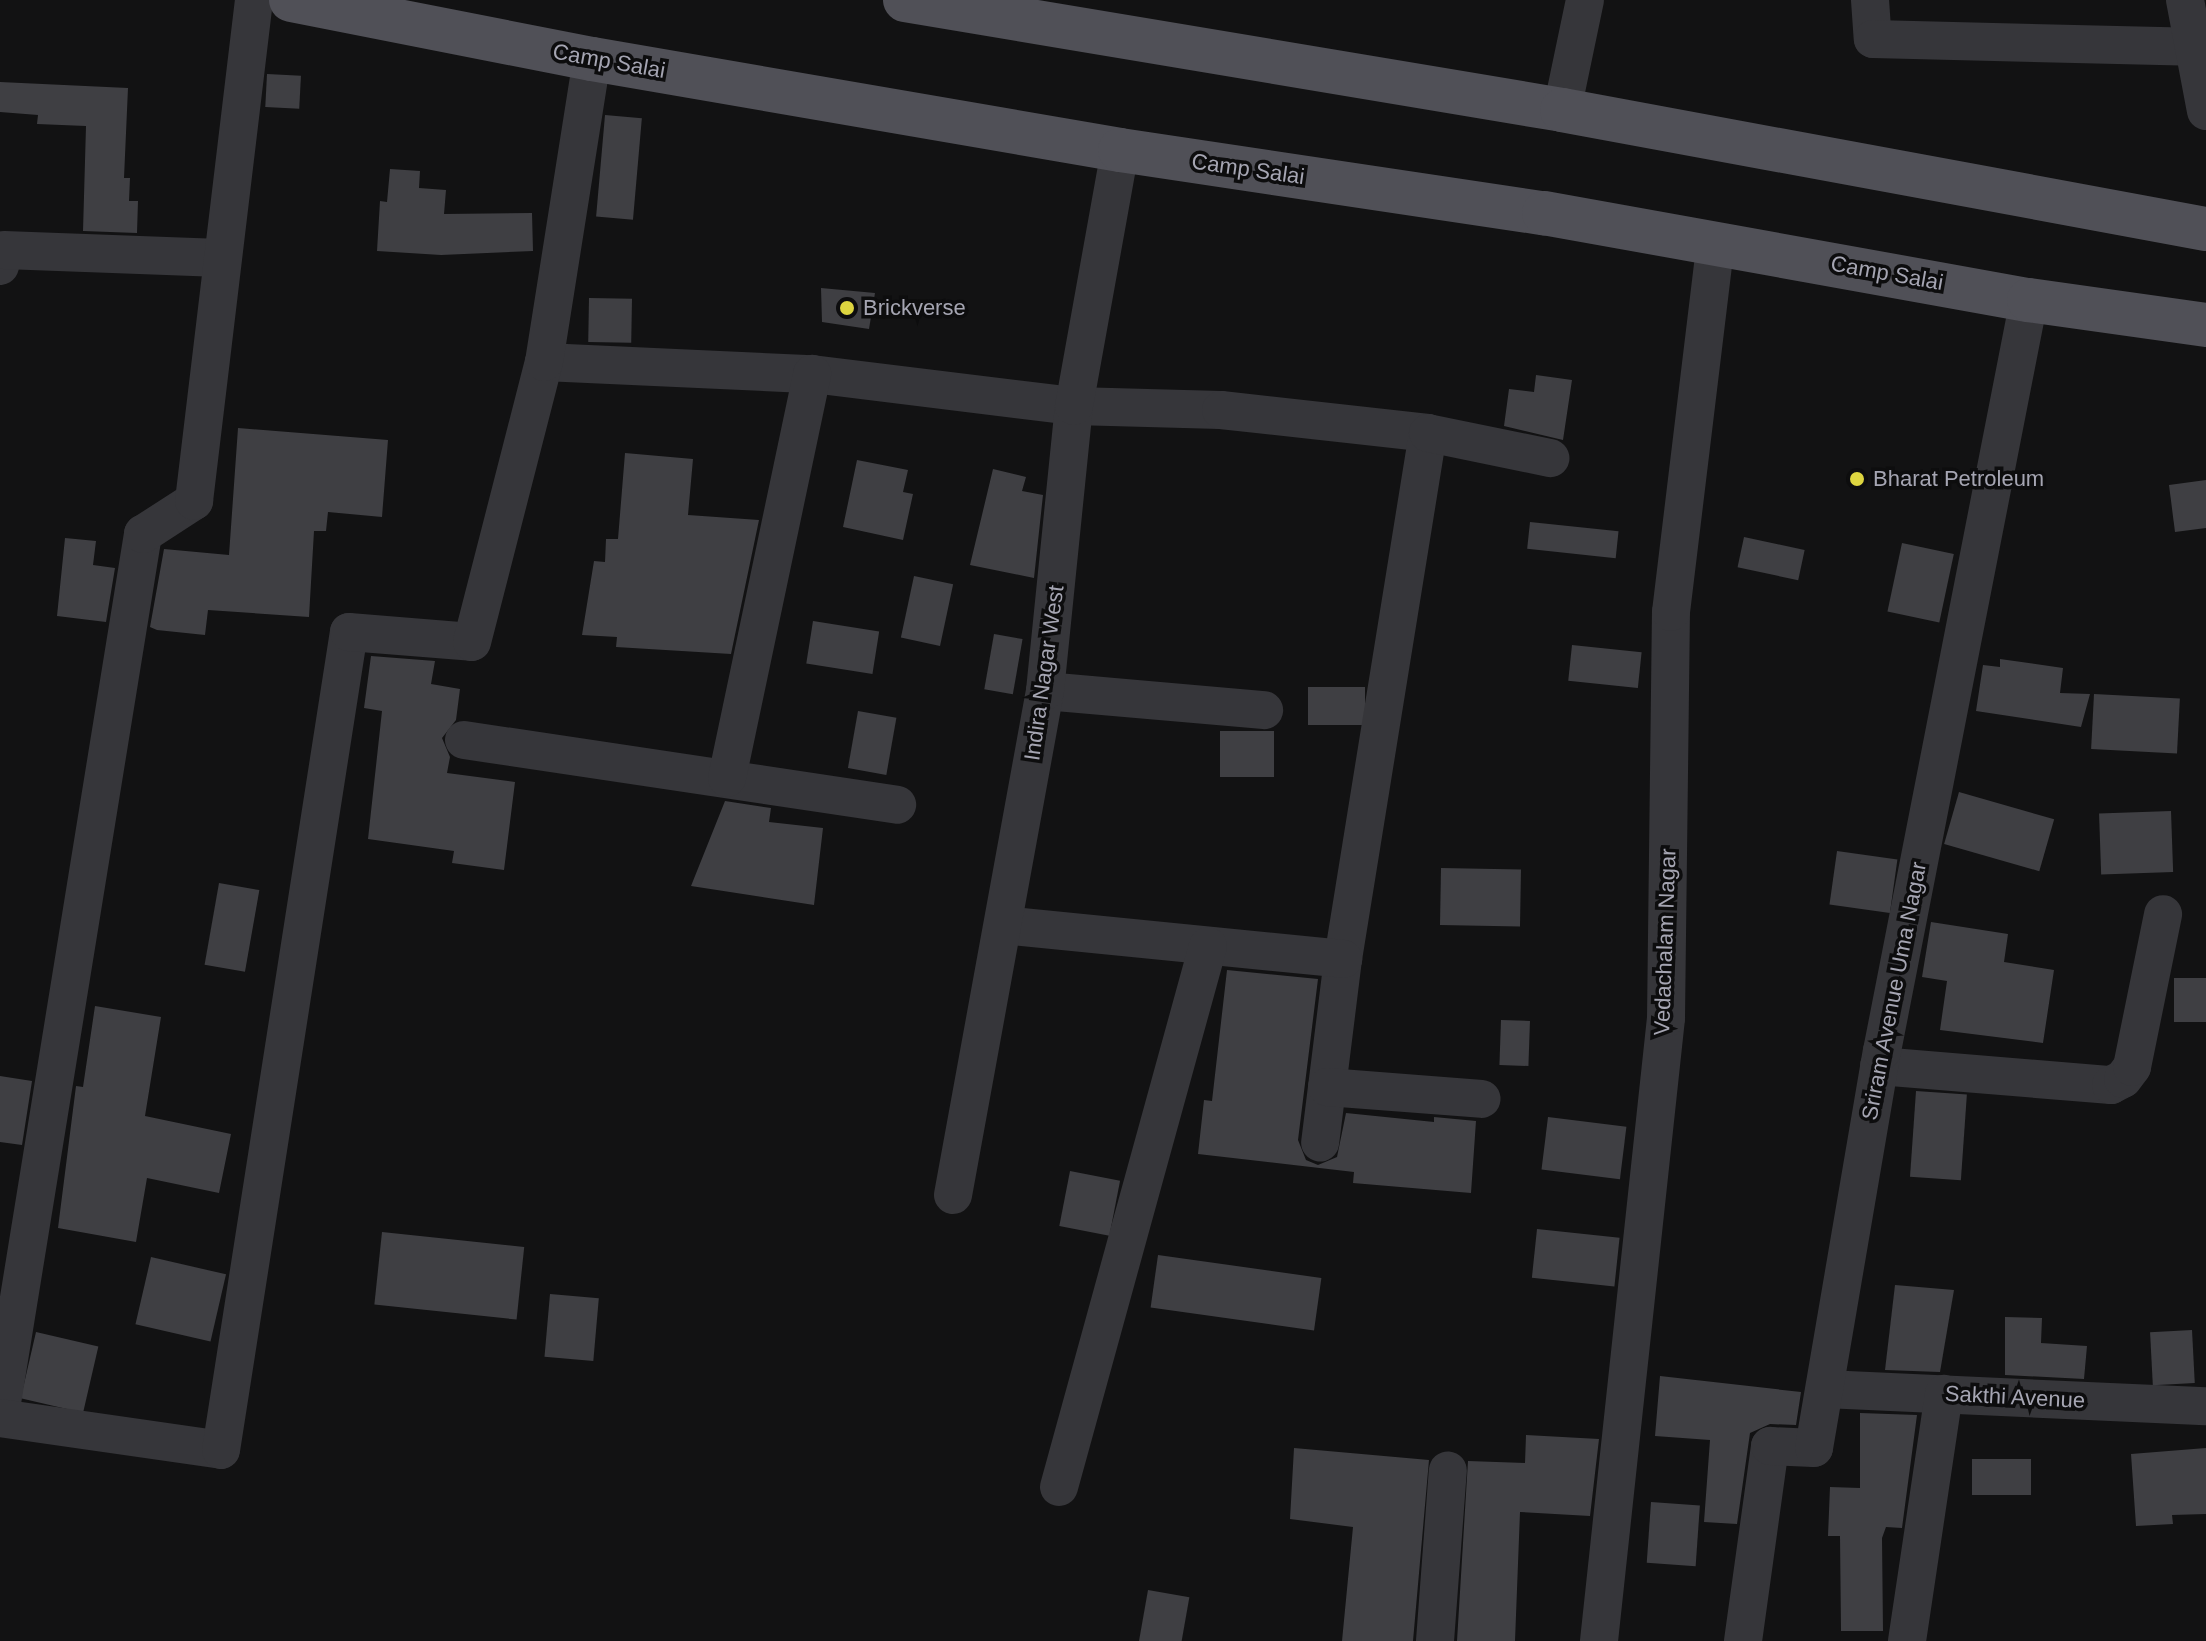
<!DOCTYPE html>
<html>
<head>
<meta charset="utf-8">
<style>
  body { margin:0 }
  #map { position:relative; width:2206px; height:1641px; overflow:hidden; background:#121213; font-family:Helvetica,sans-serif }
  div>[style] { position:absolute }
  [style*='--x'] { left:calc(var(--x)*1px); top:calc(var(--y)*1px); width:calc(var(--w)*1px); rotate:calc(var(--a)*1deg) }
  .building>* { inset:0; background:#3f3f43; transform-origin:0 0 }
  .minor>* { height:38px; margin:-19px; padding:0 19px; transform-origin:19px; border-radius:19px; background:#36363a }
  .major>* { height:44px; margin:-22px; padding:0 22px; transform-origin:22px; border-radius:22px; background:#505057 }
  .dots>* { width:22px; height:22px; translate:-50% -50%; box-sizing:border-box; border:4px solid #0d0d0e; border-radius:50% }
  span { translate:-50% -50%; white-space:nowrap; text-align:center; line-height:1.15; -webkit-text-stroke:7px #0d0d0e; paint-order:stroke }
  .street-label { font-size:22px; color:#a5a5b2 }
  .poi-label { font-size:22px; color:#a5a5b2 }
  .left { translate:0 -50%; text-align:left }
</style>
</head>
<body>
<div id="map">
  <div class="building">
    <div style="left:267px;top:74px;width:34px;height:33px;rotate:3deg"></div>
    <div style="clip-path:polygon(0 82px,128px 88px,124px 178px,130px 178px,129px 201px,138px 201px,137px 233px,83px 231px,86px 126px,37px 124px,38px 115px,0 112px)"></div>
    <div style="left:605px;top:115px;width:37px;height:102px;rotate:5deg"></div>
    <div style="clip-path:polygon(390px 169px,420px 171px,419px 188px,446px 190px,444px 214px,532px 213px,533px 251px,441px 255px,377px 251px,380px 201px,387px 202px)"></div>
    <div style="clip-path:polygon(821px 288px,875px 293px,869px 329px,822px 322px)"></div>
    <div style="left:589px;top:298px;width:43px;height:44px;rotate:1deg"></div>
    <div style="clip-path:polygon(1536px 375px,1572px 380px,1563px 440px,1504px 426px,1509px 389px,1534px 392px)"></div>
    <div style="clip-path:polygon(238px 428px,388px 440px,382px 517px,328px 512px,326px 531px,314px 531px,309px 617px,208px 610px,205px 635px,157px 630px,150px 627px,164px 549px,229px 555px)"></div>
    <div style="clip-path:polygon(625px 453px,693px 459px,688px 515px,759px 520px,731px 654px,616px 647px,617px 637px,582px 635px,594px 561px,605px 562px,606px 539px,618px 539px)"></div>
    <div style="clip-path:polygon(857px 460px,908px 470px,903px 492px,913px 494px,903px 540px,843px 527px)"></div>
    <div style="clip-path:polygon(993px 469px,1026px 477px,1022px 491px,1043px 495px,1034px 578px,970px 565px)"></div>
    <div style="clip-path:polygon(2206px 480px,2206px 528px,2175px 532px,2169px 485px)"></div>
    <div style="left:1530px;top:522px;width:89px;height:27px;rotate:6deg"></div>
    <div style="left:1744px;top:537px;width:62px;height:31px;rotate:12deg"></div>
    <div style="clip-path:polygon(65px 538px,96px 541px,93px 565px,115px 568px,106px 622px,57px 616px)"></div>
    <div style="left:1902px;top:543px;width:53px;height:70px;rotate:12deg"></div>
    <div style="left:914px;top:576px;width:40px;height:63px;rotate:12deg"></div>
    <div style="left:813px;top:621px;width:67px;height:43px;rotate:9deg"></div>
    <div style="left:994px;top:634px;width:29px;height:56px;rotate:10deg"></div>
    <div style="left:1572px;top:645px;width:70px;height:36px;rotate:6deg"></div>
    <div style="clip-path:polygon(371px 656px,435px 661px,431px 684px,460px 689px,456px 720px,442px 738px,450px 757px,447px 773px,515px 782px,504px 870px,452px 863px,454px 851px,368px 839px,382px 711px,364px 708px)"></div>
    <div style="clip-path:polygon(2000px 659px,2063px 668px,2060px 693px,2090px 694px,2081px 727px,1976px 711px,1983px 665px,2000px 667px)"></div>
    <div style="left:1308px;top:687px;width:57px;height:38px"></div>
    <div style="left:2094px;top:694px;width:86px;height:55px;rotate:3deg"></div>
    <div style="left:858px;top:711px;width:39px;height:58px;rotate:10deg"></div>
    <div style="left:1220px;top:731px;width:54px;height:46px"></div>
    <div style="left:1959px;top:792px;width:99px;height:54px;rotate:16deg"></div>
    <div style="clip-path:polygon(725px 801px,771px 808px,769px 822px,823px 828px,814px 905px,691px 886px)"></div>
    <div style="left:2171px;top:811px;width:61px;height:72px;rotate:88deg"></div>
    <div style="left:1837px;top:851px;width:61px;height:54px;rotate:8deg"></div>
    <div style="left:1441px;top:868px;width:80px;height:57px;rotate:1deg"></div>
    <div style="left:219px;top:883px;width:41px;height:83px;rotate:10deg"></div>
    <div style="clip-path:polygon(1931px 922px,2008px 934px,2004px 962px,2054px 970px,2043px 1043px,1940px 1030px,1947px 981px,1922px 977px)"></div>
    <div style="clip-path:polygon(1227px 970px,1318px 979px,1298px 1140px,1306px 1160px,1318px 1165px,1337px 1157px,1346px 1113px,1434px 1122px,1434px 1117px,1476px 1121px,1471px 1193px,1353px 1183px,1354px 1172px,1198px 1154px,1204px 1100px,1212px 1101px)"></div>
    <div style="left:2174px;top:978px;width:32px;height:44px"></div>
    <div style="clip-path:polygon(95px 1006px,161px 1017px,145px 1116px,231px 1134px,219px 1193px,147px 1178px,136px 1242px,58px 1228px,76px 1086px,83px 1087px)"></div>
    <div style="left:1501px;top:1020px;width:29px;height:45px;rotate:2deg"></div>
    <div style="clip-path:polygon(0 1076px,32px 1081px,22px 1145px,0 1142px)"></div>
    <div style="left:1916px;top:1091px;width:51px;height:86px;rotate:4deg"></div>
    <div style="left:1548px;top:1117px;width:79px;height:53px;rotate:7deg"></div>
    <div style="left:1070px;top:1171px;width:51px;height:56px;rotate:11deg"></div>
    <div style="left:1537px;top:1229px;width:83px;height:49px;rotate:6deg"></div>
    <div style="left:382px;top:1232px;width:143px;height:73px;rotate:6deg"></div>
    <div style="left:1158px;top:1255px;width:165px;height:53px;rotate:8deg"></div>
    <div style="left:151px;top:1257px;width:77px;height:69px;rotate:13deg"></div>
    <div style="clip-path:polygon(1895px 1285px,1954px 1290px,1940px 1372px,1885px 1370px)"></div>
    <div style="left:550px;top:1294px;width:49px;height:63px;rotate:5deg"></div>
    <div style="clip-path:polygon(2005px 1317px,2042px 1318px,2041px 1343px,2087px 1346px,2084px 1379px,2005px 1375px)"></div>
    <div style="left:2192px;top:1330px;width:53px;height:42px;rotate:87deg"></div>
    <div style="left:36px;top:1332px;width:64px;height:68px;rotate:13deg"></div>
    <div style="clip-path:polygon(1660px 1376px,1801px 1392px,1796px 1425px,1770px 1424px,1750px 1433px,1737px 1524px,1704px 1522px,1710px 1440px,1655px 1436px)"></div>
    <div style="clip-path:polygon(1860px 1413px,1917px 1415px,1902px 1528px,1886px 1527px,1882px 1538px,1883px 1631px,1841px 1631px,1840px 1536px,1828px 1536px,1830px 1487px,1860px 1488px)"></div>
    <div style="clip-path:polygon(1526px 1435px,1599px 1439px,1590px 1516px,1520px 1512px,1515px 1641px,1457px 1641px,1468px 1461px,1525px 1463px)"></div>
    <div style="clip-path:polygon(1294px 1448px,1429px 1460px,1413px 1641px,1342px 1641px,1353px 1527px,1290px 1519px)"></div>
    <div style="clip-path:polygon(2206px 1448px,2206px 1514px,2172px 1515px,2173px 1524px,2136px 1526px,2131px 1454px)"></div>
    <div style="left:2031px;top:1459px;width:36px;height:59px;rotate:90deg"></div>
    <div style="left:1651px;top:1502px;width:49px;height:61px;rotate:4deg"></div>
    <div style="left:1148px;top:1590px;width:42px;height:52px;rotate:10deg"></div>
  </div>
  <div class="minor">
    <div style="--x:1870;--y:0;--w:39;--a:86"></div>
    <div style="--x:1873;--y:39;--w:319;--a:1.4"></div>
    <div style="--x:2185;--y:0;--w:113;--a:79.3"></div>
    <div style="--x:1562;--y:110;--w:112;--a:-78.2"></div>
    <div style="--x:0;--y:266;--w:16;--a:-76"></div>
    <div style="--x:4;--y:250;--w:217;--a:2.1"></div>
    <div style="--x:544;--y:362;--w:268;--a:2.6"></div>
    <div style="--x:812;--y:374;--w:264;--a:7"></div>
    <div style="--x:1074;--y:406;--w:147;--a:1.6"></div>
    <div style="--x:1221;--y:410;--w:208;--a:6.3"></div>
    <div style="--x:1428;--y:433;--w:533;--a:99.18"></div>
    <div style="--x:1343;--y:959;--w:185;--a:97.1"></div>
    <div style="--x:1428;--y:433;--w:125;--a:11.6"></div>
    <div style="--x:1045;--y:691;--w:220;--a:5"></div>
    <div style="--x:464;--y:740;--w:438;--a:8.5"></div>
    <div style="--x:727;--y:778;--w:413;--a:-78.1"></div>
    <div style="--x:1003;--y:925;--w:342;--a:5.7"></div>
    <div style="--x:1879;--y:1066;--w:233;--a:4.7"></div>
    <div style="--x:2111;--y:1085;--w:13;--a:-27"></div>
    <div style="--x:2123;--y:1079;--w:15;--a:-53"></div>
    <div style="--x:2132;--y:1067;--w:156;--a:-78.5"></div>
    <div style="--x:1327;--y:1087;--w:155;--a:4.4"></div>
    <div style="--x:953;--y:1195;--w:512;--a:-79.66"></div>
    <div style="--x:1045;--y:691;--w:286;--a:-84.2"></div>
    <div style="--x:1074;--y:406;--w:260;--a:-79.8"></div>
    <div style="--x:1825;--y:1389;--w:381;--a:2.6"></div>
    <div style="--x:0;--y:1415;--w:893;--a:-80.78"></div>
    <div style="--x:143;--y:534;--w:61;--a:-32.9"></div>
    <div style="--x:194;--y:501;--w:505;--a:-83.17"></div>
    <div style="--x:0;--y:1418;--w:223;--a:8.2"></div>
    <div style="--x:221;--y:1450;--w:828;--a:-81.11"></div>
    <div style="--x:349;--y:632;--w:123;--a:4.6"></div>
    <div style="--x:472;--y:642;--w:289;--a:-75.6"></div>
    <div style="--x:544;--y:362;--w:307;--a:-81"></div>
    <div style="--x:1059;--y:1487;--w:561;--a:-74.6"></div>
    <div style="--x:1435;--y:1641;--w:171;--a:-85.7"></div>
    <div style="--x:1599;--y:1641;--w:627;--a:-83.86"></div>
    <div style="--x:1666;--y:1018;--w:406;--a:-89.3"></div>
    <div style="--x:1671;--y:612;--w:373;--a:-83.1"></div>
    <div style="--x:1743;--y:1641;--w:197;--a:-82.1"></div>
    <div style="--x:1770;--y:1446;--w:44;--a:2.6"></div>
    <div style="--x:1814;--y:1448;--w:403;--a:-80.3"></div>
    <div style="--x:1882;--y:1051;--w:765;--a:-78.93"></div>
    <div style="--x:1907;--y:1641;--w:250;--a:-81.5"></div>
  </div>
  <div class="major">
    <div style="--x:291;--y:0;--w:307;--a:11.1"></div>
    <div style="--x:592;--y:59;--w:536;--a:9.78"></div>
    <div style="--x:1120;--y:150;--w:429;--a:8.5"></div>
    <div style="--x:1544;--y:213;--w:493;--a:10.2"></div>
    <div style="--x:2029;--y:300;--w:179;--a:8"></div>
    <div style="--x:905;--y:0;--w:666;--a:9.5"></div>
    <div style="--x:1562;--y:110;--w:655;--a:10.47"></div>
  </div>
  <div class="dots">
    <div style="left:847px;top:308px;background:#ddd540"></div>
    <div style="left:1857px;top:479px;background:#ddd540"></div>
  </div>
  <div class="street-label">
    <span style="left:609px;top:61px;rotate:10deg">Camp Salai</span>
    <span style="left:1248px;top:169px;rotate:8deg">Camp Salai</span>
    <span style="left:1887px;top:273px;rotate:10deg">Camp Salai</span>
    <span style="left:1044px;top:673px;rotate:-82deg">Indira Nagar West</span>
    <span style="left:1665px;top:942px;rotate:-88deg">Vedachalam Nagar</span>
    <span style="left:1894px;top:991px;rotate:-79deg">Sriram Avenue Uma Nagar</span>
    <span style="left:2015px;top:1397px;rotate:3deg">Sakthi Avenue</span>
  </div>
  <div class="poi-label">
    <span class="left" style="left:863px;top:308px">Brickverse</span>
    <span class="left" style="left:1873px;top:479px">Bharat Petroleum</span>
  </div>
</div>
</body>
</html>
